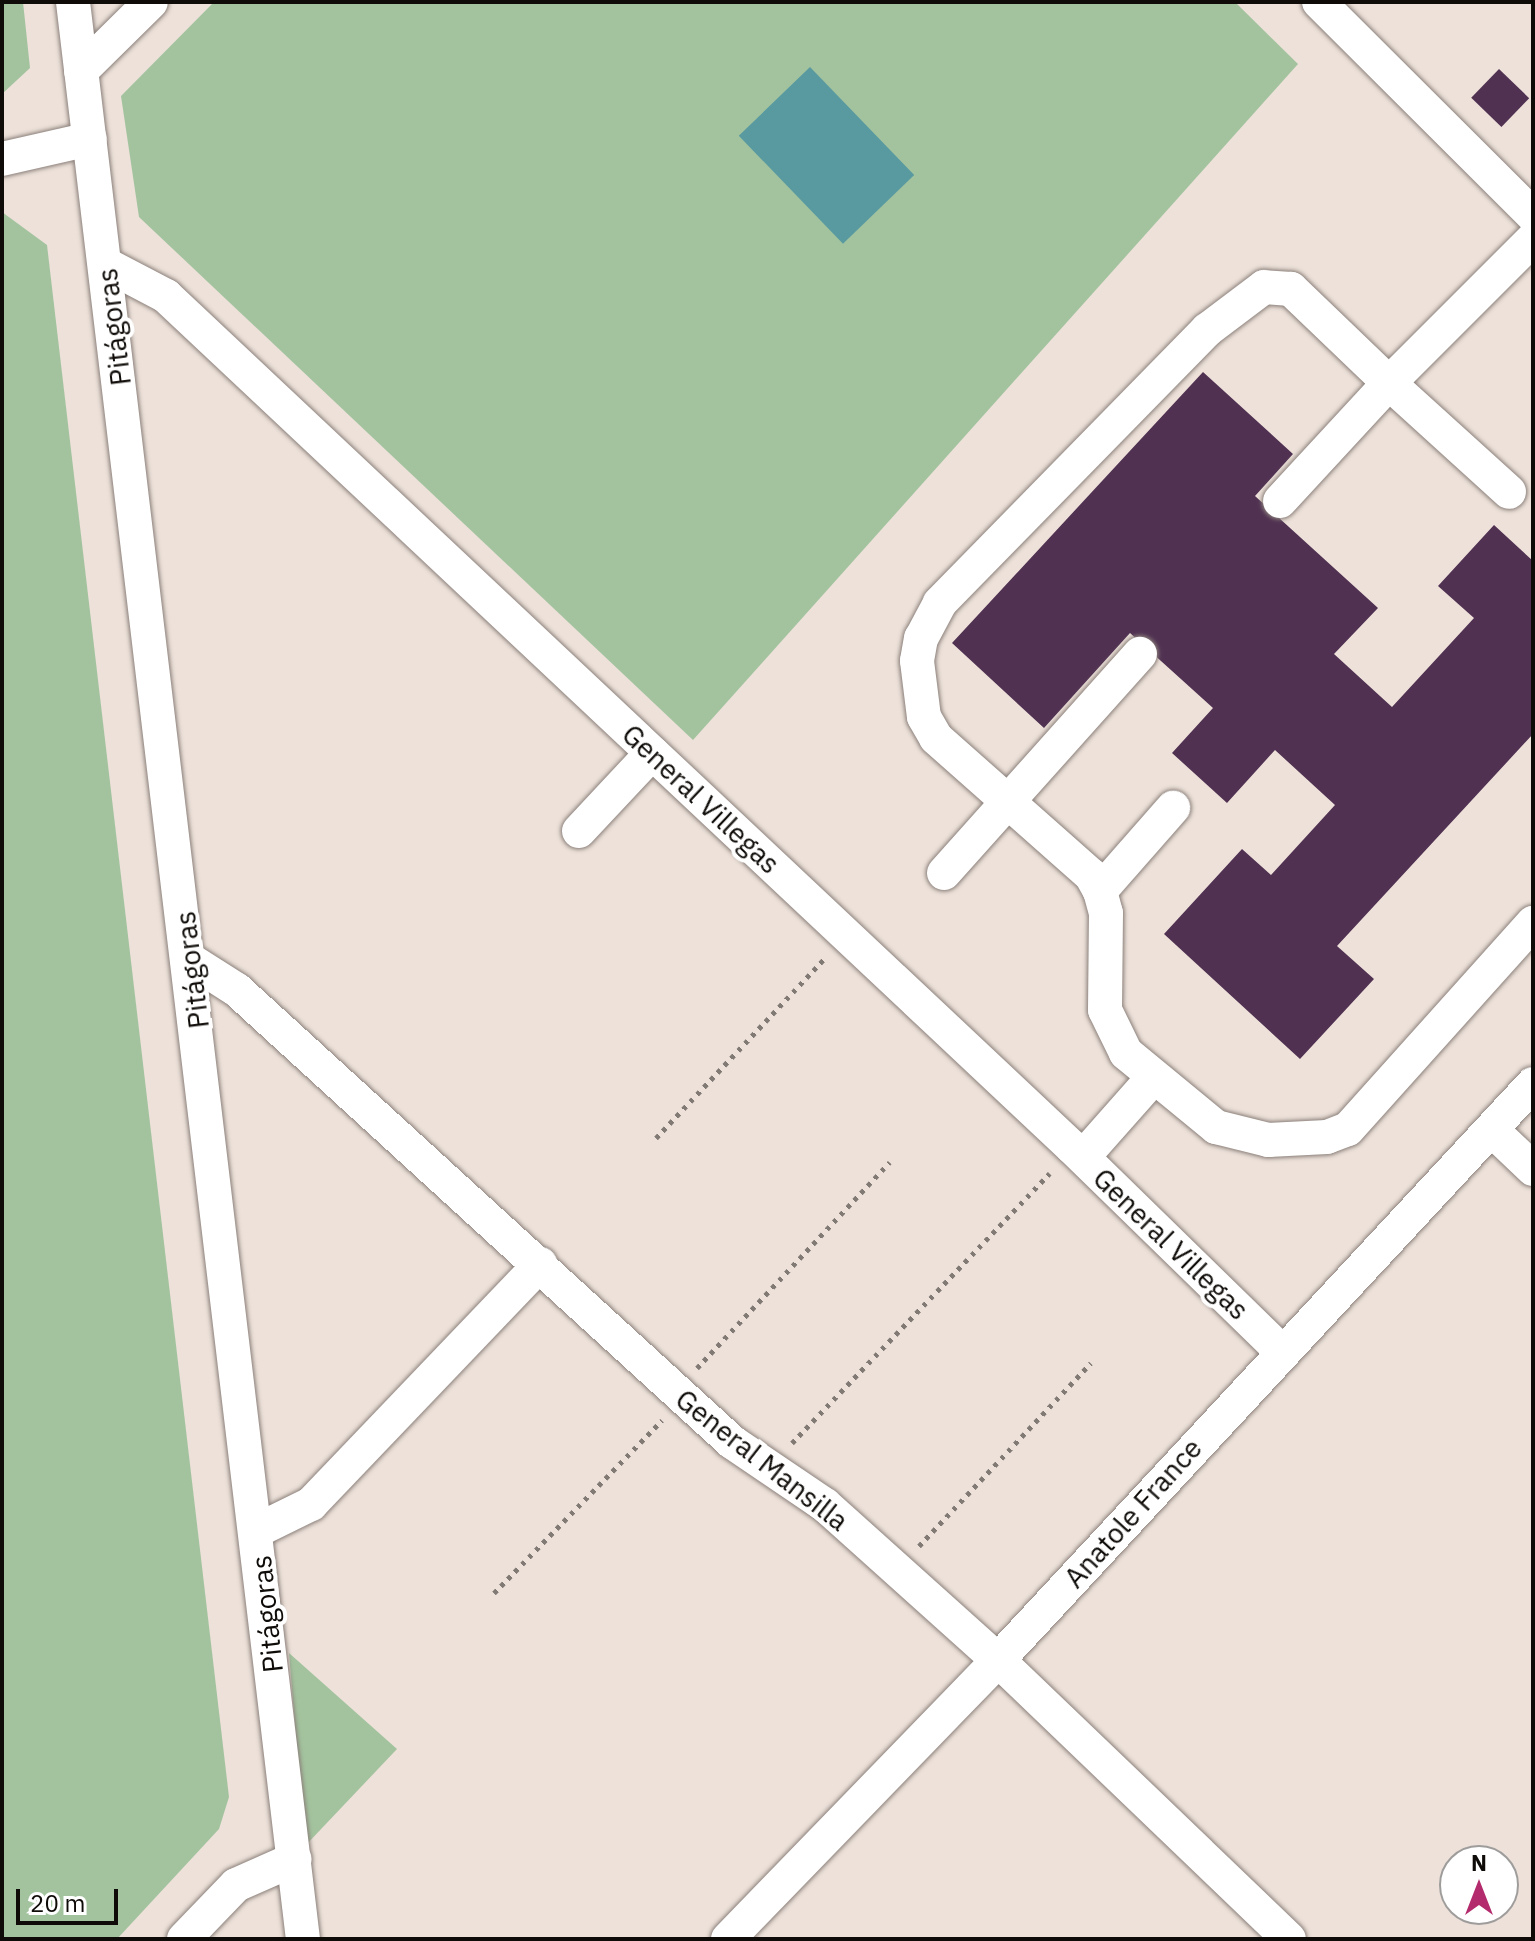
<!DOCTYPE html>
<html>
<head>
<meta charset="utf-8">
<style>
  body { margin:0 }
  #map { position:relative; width:1535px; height:1941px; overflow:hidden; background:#ede1da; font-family:"IBM Plex Sans",sans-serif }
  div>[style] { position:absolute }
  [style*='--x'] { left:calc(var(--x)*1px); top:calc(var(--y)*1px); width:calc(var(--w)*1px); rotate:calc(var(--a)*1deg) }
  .green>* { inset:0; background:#a3c39e }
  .water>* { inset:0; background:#599aa0; transform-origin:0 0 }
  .building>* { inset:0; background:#503152; transform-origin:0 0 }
  .path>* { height:5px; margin-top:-2.5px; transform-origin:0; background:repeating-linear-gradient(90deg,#807974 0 4px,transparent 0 10px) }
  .roads { filter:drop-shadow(0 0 2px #8b807a) drop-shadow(0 0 2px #8b807a) }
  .minor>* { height:34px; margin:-17px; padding:0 17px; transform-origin:17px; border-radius:17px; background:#fff }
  span { translate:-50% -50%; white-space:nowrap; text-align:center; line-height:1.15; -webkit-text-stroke:8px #fff; paint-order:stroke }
  .street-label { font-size:28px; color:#0e0b08 }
  .frame { position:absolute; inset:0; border:4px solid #0e0b08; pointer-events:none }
  .north { position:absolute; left:1439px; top:1845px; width:80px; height:80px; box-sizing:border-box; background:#fff; border:2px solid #9f9d9c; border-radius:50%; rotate:0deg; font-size:22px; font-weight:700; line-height:32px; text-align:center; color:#0e0b08 }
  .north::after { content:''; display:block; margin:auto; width:28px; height:36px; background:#b32b6d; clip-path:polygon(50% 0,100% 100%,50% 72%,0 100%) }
  .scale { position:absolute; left:16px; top:1889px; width:102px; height:36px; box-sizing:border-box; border:4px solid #0e0b08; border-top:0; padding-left:10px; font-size:24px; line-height:28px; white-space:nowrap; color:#0e0b08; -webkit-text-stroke:6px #fff; paint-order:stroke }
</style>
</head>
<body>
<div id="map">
  <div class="green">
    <div style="clip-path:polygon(2px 2px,23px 2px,30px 68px,2px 94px)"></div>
    <div style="clip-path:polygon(214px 2px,1235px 2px,1298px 64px,693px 740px,139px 217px,121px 96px)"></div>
    <div style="clip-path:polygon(2px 212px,47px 245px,229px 1797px,219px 1829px,117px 1939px,2px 1939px)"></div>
    <div style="clip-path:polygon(289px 1653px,397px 1749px,305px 1846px)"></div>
  </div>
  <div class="water">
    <div style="left:810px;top:67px;width:150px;height:99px;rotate:46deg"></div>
  </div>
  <div class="building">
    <div style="left:1499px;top:69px;width:42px;height:40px;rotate:44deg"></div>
    <div style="clip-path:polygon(1203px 372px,1293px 454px,1255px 496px,1378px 608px,1334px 654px,1392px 707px,1474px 618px,1438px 586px,1494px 525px,1533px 561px,1533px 734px,1337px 946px,1374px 979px,1300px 1059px,1164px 934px,1242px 849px,1271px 875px,1335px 805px,1275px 750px,1227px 803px,1172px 753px,1213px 708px,1130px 633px,1044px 728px,952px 643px)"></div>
  </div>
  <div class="path">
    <div style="--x:656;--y:1138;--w:245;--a:-46.8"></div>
    <div style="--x:697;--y:1368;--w:282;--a:-46.9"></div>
    <div style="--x:792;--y:1443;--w:373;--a:-46.3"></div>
    <div style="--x:919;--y:1546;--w:251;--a:-46.8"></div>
    <div style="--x:494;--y:1593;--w:241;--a:-45.8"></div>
  </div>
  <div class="roads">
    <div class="minor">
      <div style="--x:73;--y:2;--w:1951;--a:83.23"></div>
      <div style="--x:1319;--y:2;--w:302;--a:44.9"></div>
      <div style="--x:81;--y:71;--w:98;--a:-44.6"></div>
      <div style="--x:2;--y:159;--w:90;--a:-12.8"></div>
      <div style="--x:1533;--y:239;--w:204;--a:135"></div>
      <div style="--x:1389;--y:383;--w:136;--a:-136.2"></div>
      <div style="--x:1291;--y:289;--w:27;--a:-176"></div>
      <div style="--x:1264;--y:287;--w:71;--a:143"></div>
      <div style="--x:1207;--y:330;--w:382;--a:134.4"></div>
      <div style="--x:940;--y:603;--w:40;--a:118"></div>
      <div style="--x:921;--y:638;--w:23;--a:100"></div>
      <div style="--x:917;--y:661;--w:56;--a:82.9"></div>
      <div style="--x:924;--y:717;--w:24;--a:60"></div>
      <div style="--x:936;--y:738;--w:207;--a:41.5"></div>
      <div style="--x:1091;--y:875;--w:18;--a:61"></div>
      <div style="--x:1100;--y:891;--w:23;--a:75"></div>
      <div style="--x:1106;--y:913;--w:97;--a:90.6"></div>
      <div style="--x:1105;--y:1010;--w:48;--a:64"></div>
      <div style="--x:1126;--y:1053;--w:117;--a:39.4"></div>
      <div style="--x:1216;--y:1127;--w:54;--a:14"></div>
      <div style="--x:1268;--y:1140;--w:59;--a:-2.9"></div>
      <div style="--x:1327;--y:1137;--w:22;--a:-21"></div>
      <div style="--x:1348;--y:1129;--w:277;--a:-48.1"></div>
      <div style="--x:107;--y:265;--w:67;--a:27.7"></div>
      <div style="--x:166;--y:296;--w:1243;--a:43.21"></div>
      <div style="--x:1072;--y:1147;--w:292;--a:44.3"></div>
      <div style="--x:1280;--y:501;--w:161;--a:-47.3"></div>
      <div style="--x:1389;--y:383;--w:162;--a:42.2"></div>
      <div style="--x:579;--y:831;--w:107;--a:-46.9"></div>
      <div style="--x:944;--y:873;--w:294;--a:-48.2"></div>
      <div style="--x:1100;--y:891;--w:111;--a:-48.7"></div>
      <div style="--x:190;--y:960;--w:56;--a:32.6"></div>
      <div style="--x:237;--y:990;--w:670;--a:42.4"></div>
      <div style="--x:732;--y:1442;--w:112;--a:34.1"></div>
      <div style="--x:825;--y:1505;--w:232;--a:41.9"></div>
      <div style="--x:998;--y:1660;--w:403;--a:43.8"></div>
      <div style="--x:1494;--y:1132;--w:54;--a:43.5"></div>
      <div style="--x:1083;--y:1157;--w:106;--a:-48.5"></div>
      <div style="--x:258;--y:1530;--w:59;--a:-26.1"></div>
      <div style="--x:311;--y:1504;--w:332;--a:-46.3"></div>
      <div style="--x:184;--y:1939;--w:75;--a:-46.1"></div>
      <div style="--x:236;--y:1885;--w:64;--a:-23.8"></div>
      <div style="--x:728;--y:1939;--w:388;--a:-45.9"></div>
      <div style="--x:998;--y:1660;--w:786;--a:-47.11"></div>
    </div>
  </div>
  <div class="street-label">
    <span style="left:114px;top:327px;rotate:-97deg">Pitágoras</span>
    <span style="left:701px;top:799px;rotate:43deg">General Villegas</span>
    <span style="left:192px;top:970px;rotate:-97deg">Pitágoras</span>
    <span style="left:1171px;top:1244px;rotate:44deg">General Villegas</span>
    <span style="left:762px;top:1460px;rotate:38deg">General Mansilla</span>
    <span style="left:1133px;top:1513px;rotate:-48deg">Anatole France</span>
    <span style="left:267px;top:1614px;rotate:-96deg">Pitágoras</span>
  </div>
  <div class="frame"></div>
  <div class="north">N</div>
  <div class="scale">20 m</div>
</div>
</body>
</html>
